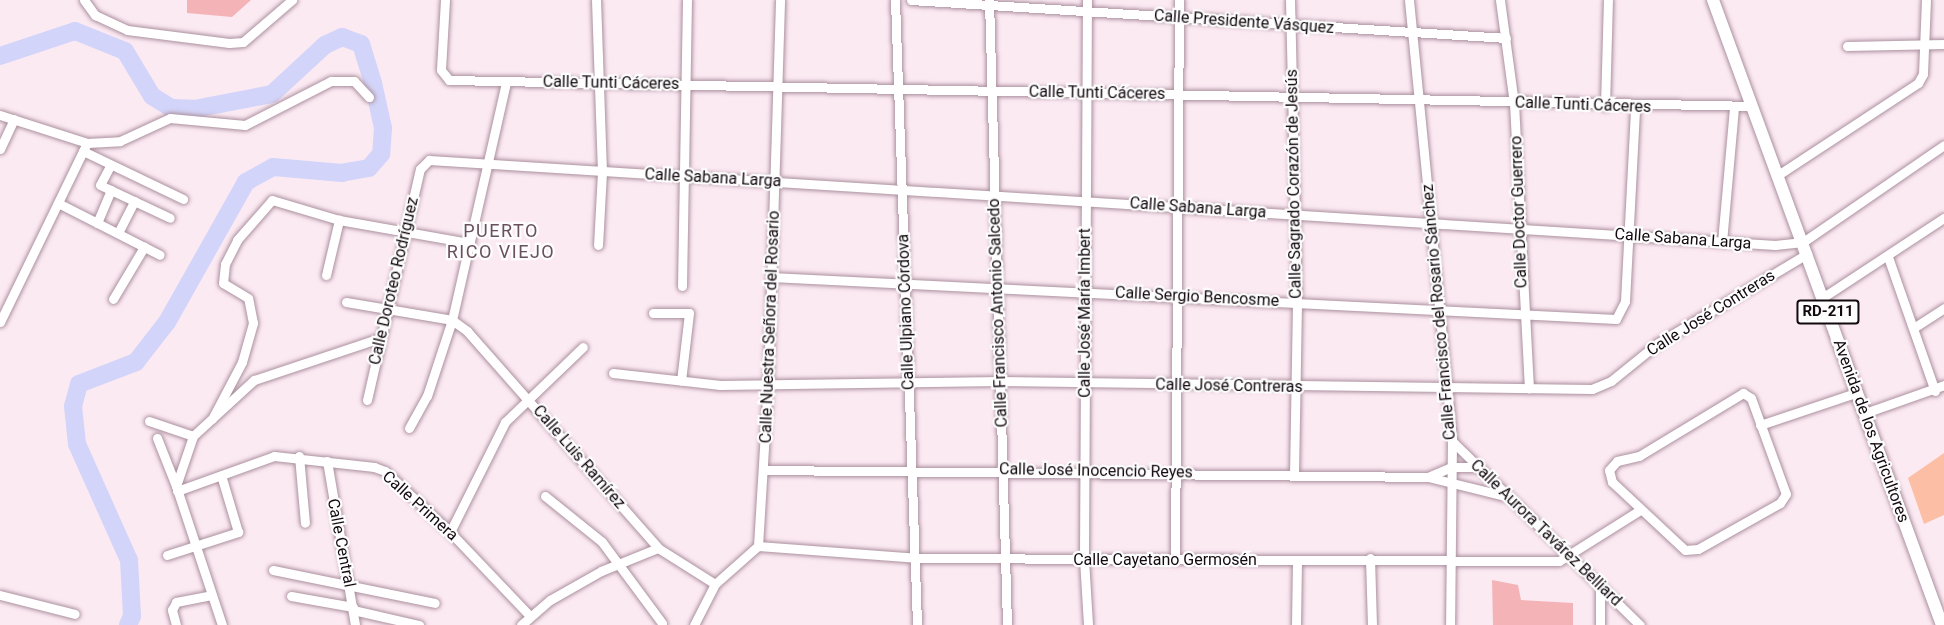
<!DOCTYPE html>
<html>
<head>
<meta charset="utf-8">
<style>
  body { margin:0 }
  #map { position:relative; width:1944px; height:625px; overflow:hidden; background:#fceaf3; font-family:Roboto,sans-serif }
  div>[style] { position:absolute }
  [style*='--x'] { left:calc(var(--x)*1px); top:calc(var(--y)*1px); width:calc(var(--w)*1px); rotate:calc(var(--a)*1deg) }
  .green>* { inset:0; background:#fcbfa5 }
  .river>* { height:18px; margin:-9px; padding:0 9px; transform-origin:9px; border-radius:9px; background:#d3d4f9 }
  .building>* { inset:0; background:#f4b3b7 }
  .roads { filter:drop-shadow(0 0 2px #ab909e) drop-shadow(0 0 2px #ab909e) }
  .minor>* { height:9px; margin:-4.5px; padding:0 4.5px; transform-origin:4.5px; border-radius:4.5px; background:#fff }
  .major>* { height:12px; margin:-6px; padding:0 6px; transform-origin:6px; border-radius:6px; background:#fff }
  span { translate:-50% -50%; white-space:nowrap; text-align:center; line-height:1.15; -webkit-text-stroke:4.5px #fdfdfd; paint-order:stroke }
  .shield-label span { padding:2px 4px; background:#fdfdfd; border:2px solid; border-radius:4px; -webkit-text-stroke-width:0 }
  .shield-label { font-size:15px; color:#12090e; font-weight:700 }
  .street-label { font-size:16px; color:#12090e }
  .neighbourhood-label { font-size:18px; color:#68505d; letter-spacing:1.5px }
</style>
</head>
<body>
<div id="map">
  <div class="green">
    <div style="clip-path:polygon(1944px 453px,1944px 515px,1924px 524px,1908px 478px)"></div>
  </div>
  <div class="river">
    <div style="--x:0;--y:56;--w:79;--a:-18.4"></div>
    <div style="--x:75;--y:31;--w:54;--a:21.8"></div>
    <div style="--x:125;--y:51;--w:52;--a:59"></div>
    <div style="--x:152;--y:96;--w:22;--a:32"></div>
    <div style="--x:171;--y:108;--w:23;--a:2"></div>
    <div style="--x:194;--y:109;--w:79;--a:-10.9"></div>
    <div style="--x:272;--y:94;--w:72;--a:-42.8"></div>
    <div style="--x:325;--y:45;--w:19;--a:-25"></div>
    <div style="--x:342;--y:37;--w:20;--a:20"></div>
    <div style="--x:361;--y:44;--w:41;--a:72.9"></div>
    <div style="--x:373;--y:83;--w:46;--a:77.5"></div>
    <div style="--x:383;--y:128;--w:26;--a:94"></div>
    <div style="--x:381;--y:154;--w:18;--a:131"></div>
    <div style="--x:369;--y:168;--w:27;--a:170"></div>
    <div style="--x:342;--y:173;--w:69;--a:-175"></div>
    <div style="--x:273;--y:167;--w:31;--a:151"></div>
    <div style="--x:246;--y:182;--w:161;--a:119.4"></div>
    <div style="--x:167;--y:322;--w:51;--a:127.8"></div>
    <div style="--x:136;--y:362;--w:61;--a:158.9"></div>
    <div style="--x:79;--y:384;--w:23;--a:105"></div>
    <div style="--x:73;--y:406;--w:38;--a:84"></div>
    <div style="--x:77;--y:444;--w:127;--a:65.9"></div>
    <div style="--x:129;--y:560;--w:56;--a:86.9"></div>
    <div style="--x:132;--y:616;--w:10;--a:114"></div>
  </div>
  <div class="building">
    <div style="clip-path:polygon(187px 0,251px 0,232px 17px,187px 13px)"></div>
    <div style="clip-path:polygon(1492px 580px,1518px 585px,1521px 600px,1573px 603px,1573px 625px,1493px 625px)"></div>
  </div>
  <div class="roads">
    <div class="minor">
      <div style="--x:84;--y:0;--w:19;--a:54"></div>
      <div style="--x:95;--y:15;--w:35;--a:25"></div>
      <div style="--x:127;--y:30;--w:103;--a:7.3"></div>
      <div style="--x:229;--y:43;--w:14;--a:-4"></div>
      <div style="--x:243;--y:42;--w:65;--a:-40.6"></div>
      <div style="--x:445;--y:0;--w:70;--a:93.3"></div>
      <div style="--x:441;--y:70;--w:13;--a:51"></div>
      <div style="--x:449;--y:80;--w:1303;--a:1.14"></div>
      <div style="--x:596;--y:0;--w:172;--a:88"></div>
      <div style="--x:602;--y:172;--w:73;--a:93.1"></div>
      <div style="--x:895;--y:0;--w:625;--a:87.98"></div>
      <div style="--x:911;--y:0;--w:596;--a:3.65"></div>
      <div style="--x:989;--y:0;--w:625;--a:88.35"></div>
      <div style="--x:1087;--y:0;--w:559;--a:90.31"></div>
      <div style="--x:1084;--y:559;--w:66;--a:86.5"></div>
      <div style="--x:1290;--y:0;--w:303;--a:88.7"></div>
      <div style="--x:1297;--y:303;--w:173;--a:91"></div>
      <div style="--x:1409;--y:0;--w:443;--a:84.4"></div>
      <div style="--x:1452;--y:441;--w:184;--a:90.6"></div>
      <div style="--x:1500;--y:0;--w:104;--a:82.3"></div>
      <div style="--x:1514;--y:103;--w:286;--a:87"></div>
      <div style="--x:1847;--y:46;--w:97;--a:-1.2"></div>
      <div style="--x:1605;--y:106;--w:106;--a:-88.4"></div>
      <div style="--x:0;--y:115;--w:91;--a:17.8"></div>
      <div style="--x:87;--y:143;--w:33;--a:-3"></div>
      <div style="--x:120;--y:141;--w:55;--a:-24.7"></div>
      <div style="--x:170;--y:118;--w:75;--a:5.3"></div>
      <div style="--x:245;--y:125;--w:97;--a:-27.1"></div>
      <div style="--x:331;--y:81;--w:23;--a:0"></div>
      <div style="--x:354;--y:81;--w:22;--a:47"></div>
      <div style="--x:0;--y:149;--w:33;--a:-65"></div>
      <div style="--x:83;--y:151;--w:111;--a:25.6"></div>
      <div style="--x:110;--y:166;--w:21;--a:118"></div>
      <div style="--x:100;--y:185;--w:77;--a:25.2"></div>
      <div style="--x:1778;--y:175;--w:168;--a:-33.3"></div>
      <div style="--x:1918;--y:83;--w:10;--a:-61"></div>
      <div style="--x:1923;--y:74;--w:74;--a:-87.7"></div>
      <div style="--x:58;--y:203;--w:114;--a:27"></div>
      <div style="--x:97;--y:223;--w:36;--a:-67"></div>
      <div style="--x:118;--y:233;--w:36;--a:-63"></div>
      <div style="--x:1722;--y:242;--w:135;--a:-84.9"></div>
      <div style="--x:1888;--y:257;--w:142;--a:70.7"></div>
      <div style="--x:326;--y:275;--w:57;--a:-76.7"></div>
      <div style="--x:771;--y:277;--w:846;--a:2.85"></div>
      <div style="--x:1616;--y:319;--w:20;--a:-63"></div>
      <div style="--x:1625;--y:301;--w:193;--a:-87"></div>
      <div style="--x:682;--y:286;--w:286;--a:-89"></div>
      <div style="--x:1822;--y:298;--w:146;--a:-33.3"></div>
      <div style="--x:113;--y:299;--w:61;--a:-59.2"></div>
      <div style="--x:346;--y:302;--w:108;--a:9.6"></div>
      <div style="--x:452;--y:320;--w:19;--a:36"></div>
      <div style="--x:467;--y:331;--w:289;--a:48.6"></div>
      <div style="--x:658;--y:548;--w:67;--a:32.3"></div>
      <div style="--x:653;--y:313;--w:36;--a:0"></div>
      <div style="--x:689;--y:313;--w:68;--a:96.7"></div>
      <div style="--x:0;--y:322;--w:199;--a:-64.1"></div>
      <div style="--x:1915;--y:327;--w:35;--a:-33"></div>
      <div style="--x:613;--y:373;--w:108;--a:6.4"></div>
      <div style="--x:720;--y:385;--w:280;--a:-0.8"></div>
      <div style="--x:1000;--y:381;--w:592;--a:0.77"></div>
      <div style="--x:1592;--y:389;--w:21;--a:-23"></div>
      <div style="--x:1611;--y:381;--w:60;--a:-39"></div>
      <div style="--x:1658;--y:343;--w:174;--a:-30.9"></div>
      <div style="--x:1743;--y:393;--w:9;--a:32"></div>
      <div style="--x:1751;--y:398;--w:102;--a:70"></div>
      <div style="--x:1786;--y:494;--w:11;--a:124"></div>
      <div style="--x:1780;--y:503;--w:94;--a:150.7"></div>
      <div style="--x:1698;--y:549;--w:13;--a:176"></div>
      <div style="--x:1685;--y:550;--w:100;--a:-137"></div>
      <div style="--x:1612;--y:482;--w:12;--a:-104"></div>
      <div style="--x:1609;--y:470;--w:12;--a:-48"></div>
      <div style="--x:1617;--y:461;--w:23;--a:-13"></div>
      <div style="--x:1639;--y:456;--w:122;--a:-31.2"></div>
      <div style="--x:367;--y:400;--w:237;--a:-77.1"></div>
      <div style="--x:420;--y:169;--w:13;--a:-45"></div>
      <div style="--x:429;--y:160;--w:1349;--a:3.61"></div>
      <div style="--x:1775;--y:245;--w:28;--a:-6"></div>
      <div style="--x:1803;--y:242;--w:171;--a:-34.5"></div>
      <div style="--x:1865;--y:413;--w:84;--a:-19.5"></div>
      <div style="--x:212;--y:419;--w:64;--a:-62.2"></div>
      <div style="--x:242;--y:362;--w:41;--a:-74.2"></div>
      <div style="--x:253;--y:323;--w:25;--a:-101"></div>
      <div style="--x:248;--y:298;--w:29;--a:-149"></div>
      <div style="--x:223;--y:283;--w:19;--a:-84"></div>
      <div style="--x:225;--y:264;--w:27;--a:-63"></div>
      <div style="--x:237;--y:240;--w:53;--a:-48.8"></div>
      <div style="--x:272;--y:200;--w:70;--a:16.6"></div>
      <div style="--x:339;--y:220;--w:133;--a:10"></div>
      <div style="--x:149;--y:421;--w:46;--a:18.8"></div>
      <div style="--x:1760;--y:425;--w:103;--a:-18.6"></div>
      <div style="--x:409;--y:428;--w:37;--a:-61"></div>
      <div style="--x:427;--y:396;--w:80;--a:-71.8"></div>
      <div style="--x:452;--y:320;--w:244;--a:-77.2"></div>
      <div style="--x:157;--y:438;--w:52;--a:68.4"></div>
      <div style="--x:1452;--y:441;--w:263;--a:44.4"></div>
      <div style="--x:299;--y:456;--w:67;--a:84.9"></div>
      <div style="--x:327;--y:461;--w:166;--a:80.3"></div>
      <div style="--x:764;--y:470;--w:664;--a:0.6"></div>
      <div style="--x:1428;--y:477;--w:83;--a:13.9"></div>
      <div style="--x:1428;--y:477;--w:25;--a:-23"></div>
      <div style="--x:1451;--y:467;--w:28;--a:0"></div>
      <div style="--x:177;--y:491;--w:103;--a:-19.8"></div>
      <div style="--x:274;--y:456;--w:101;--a:6.3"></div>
      <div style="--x:374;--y:467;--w:12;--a:20"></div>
      <div style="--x:385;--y:471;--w:89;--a:43.2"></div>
      <div style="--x:450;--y:532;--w:116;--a:46.4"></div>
      <div style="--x:545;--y:496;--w:73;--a:38.9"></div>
      <div style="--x:602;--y:542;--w:101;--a:53.5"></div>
      <div style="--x:450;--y:532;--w:123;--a:-63.4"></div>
      <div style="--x:505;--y:422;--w:108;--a:-43.9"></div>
      <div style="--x:758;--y:546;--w:158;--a:4.3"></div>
      <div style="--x:916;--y:558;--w:643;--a:0.27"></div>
      <div style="--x:1559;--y:561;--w:96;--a:-32.2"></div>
      <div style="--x:758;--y:546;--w:162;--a:-86.5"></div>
      <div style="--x:768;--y:384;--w:384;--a:-88.2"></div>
      <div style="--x:167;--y:555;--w:75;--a:-17.9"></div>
      <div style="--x:238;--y:532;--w:59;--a:-106.6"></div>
      <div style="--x:1370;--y:558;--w:67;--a:88.3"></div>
      <div style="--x:1175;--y:560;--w:560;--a:-89.59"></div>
      <div style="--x:273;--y:570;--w:165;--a:11.5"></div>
      <div style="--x:0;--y:595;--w:77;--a:14.2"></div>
      <div style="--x:291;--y:596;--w:63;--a:10.1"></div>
      <div style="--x:353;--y:610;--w:68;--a:12.8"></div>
      <div style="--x:176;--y:625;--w:16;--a:-105"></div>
      <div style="--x:172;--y:610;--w:9;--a:-63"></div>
      <div style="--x:176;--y:602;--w:36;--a:-11"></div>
      <div style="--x:222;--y:625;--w:146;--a:-108.3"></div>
      <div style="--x:176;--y:486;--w:53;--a:-71.2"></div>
      <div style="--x:193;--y:436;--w:83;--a:-42.6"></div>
      <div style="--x:254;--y:380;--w:133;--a:-18.4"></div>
      <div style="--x:521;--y:625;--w:38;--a:-41"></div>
      <div style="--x:550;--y:600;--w:59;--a:-29.6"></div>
      <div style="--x:601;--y:571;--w:61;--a:-22"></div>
      <div style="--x:694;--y:625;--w:46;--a:-62.9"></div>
      <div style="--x:715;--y:584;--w:57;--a:-41.5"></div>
      <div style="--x:1296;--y:625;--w:65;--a:-89.1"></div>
      <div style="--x:1600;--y:625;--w:40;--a:-90"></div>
    </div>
    <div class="major">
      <div style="--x:1713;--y:0;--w:666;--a:69.88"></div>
    </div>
  </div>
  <div class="shield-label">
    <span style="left:1828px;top:312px">RD-211</span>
  </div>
  <div class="street-label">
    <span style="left:1244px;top:22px;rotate:4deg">Calle Presidente Vásquez</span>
    <span style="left:611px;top:83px;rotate:1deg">Calle Tunti Cáceres</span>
    <span style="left:1097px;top:93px;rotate:1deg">Calle Tunti Cáceres</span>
    <span style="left:1583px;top:105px;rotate:2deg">Calle Tunti Cáceres</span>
    <span style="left:713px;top:178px;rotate:3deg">Calle Sabana Larga</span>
    <span style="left:1294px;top:184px;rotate:-91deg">Calle Sagrado Corazón de Jesús</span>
    <span style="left:1198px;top:208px;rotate:4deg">Calle Sabana Larga</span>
    <span style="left:1519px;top:212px;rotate:-92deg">Calle Doctor Guerrero</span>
    <span style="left:1683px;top:239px;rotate:4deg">Calle Sabana Larga</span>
    <span style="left:394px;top:281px;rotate:-77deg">Calle Doroteo Rodríguez</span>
    <span style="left:1197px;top:297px;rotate:3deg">Calle Sergio Bencosme</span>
    <span style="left:906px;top:312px;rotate:-92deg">Calle Ulpiano Córdova</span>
    <span style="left:1439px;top:312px;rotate:-95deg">Calle Francisco del Rosario Sánchez</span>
    <span style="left:998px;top:313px;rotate:-92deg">Calle Francisco Antonio Salcedo</span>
    <span style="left:1085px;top:313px;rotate:-90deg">Calle José María Imbert</span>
    <span style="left:1711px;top:313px;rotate:-32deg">Calle José Contreras</span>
    <span style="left:770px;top:327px;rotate:-88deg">Calle Nuestra Señora del Rosario</span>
    <span style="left:1229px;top:386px;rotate:1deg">Calle José Contreras</span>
    <span style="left:1871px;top:431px;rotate:70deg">Avenida de los Agricultores</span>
    <span style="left:579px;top:457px;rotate:49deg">Calle Luis Ramírez</span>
    <span style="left:1096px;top:471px;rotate:1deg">Calle José Inocencio Reyes</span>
    <span style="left:420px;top:506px;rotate:42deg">Calle Primera</span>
    <span style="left:1546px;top:533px;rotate:44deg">Calle Aurora Tavárez Belliard</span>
    <span style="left:341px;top:543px;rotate:79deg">Calle Central</span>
    <span style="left:1165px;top:560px">Calle Cayetano Germosén</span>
  </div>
  <div class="neighbourhood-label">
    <span style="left:501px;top:242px">PUERTO<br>RICO VIEJO</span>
  </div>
</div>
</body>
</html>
